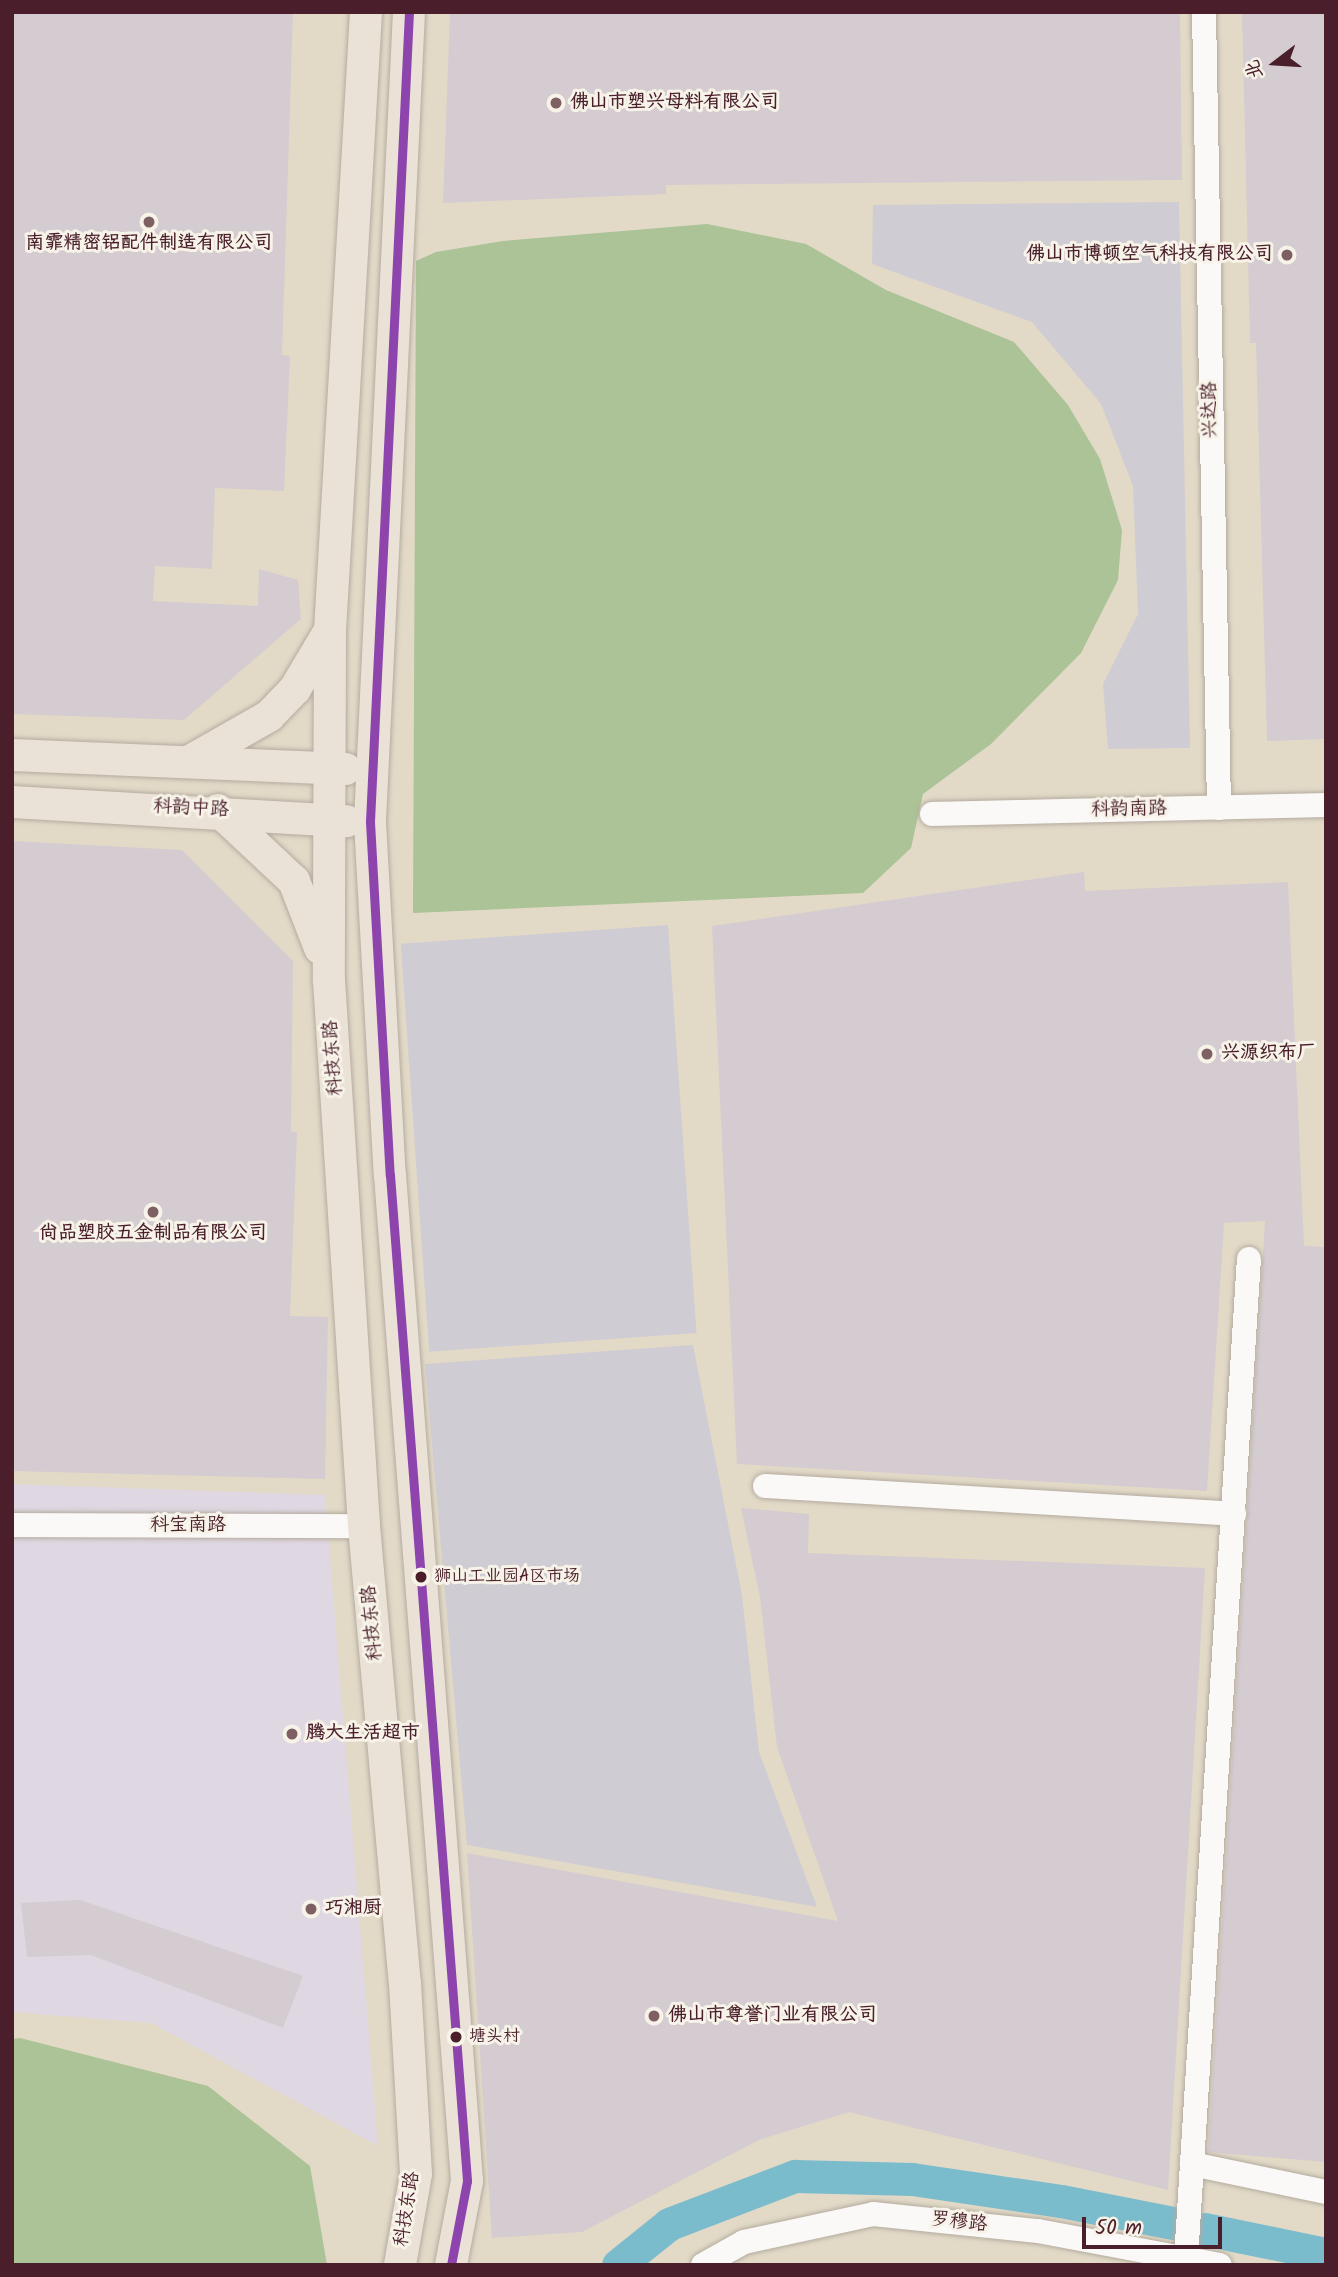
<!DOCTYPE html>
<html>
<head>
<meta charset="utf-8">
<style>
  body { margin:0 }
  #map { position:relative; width:1338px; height:2277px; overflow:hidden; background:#e2dac7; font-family:Kalam,"LXGW WenKai TC",sans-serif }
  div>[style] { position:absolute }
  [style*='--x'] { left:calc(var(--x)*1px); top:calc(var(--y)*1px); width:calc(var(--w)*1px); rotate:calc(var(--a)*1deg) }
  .built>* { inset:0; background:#dfd7e1 }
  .industrial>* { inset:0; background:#d0ccd3; transform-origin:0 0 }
  .forest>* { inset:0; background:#abc396 }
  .river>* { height:33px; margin:-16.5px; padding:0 16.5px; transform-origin:16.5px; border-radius:16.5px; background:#7bbccc }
  .building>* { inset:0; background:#d5ccd1 }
  .roads { filter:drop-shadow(0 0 2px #b4aba0) drop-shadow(0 0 2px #b4aba0) }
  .minor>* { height:24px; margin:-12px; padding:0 12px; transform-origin:12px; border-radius:12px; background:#fbf9f7 }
  .major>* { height:32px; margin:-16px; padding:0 16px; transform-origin:16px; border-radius:16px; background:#eae2d6 }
  .bus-1>* { height:9px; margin:-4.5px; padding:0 4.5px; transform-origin:4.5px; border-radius:4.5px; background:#8e44ad }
  .dots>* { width:19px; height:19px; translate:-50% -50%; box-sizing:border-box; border:4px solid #f7f3e8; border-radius:50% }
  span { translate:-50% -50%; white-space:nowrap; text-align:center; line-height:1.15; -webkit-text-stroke:6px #f7f3e8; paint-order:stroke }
  .bus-label { font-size:17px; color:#4a1f2b }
  .left { translate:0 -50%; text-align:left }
  .poi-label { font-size:19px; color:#4a1f2b; font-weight:700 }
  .right { translate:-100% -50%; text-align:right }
  .street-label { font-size:19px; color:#4a1f2b }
  .frame { position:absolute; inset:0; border:14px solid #4a1f2b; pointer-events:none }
  .north { position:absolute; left:1240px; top:28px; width:70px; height:70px; -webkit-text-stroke:5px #f7f3e8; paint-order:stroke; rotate:253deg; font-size:19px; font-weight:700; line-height:28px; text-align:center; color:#4a1f2b }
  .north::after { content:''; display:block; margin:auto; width:24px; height:32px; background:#4a1f2b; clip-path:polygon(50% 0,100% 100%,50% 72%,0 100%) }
  .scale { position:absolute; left:1082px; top:2217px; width:140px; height:32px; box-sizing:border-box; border:4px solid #4a1f2b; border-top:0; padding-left:9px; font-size:21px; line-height:24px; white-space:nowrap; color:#4a1f2b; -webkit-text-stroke:5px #f7f3e8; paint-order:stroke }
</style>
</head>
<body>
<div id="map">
  <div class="built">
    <div style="clip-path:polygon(12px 1484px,325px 1495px,378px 2146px,151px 2023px,12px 2012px)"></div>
  </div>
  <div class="industrial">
    <div style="clip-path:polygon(1179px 202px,1190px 748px,1108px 749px,1103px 684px,1138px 614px,1133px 486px,1101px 404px,1032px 322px,872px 264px,873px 205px)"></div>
    <div style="left:668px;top:925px;width:409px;height:268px;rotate:86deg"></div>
    <div style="clip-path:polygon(693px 1345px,742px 1595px,759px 1752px,817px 1907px,467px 1845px,425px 1364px)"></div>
  </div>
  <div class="forest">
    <div style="clip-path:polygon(707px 224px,806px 244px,886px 290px,1014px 342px,1068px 405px,1100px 459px,1122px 530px,1118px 580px,1081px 653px,991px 744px,923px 794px,911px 848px,863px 893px,413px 913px,416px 261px,436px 252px,503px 241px)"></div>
    <div style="clip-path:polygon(20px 2038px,208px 2086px,310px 2166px,327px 2265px,12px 2265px,12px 2039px)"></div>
  </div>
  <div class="river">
    <div style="--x:1204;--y:2229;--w:125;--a:11.6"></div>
    <div style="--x:618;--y:2265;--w:65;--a:-38.8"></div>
    <div style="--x:669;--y:2224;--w:135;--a:-20.9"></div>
    <div style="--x:795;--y:2176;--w:117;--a:1.5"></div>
    <div style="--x:912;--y:2179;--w:151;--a:8.4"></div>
    <div style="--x:1061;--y:2201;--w:114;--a:11.1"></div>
  </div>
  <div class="building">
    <div style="clip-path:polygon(12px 12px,293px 12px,282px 355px,290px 356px,284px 491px,215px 488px,212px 569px,155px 566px,153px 601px,258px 606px,259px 569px,298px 580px,301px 619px,184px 720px,12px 714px)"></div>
    <div style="clip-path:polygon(450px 12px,1180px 12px,1182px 180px,666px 185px,666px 194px,443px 203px)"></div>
    <div style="clip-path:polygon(1242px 12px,1326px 12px,1326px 739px,1267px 741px,1256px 343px,1250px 343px)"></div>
    <div style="clip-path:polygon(12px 841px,182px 850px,293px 961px,291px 1132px,297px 1132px,290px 1316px,328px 1317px,325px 1479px,12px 1471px)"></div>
    <div style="clip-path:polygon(1084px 872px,1085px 891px,1288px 882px,1304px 1246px,1326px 1247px,1326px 2162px,1208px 2152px,1265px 1221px,1224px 1223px,1207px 1491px,737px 1464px,712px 926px)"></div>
    <div style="clip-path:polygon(741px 1508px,809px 1514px,808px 1553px,1205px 1568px,1168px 2190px,849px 2112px,759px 2140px,582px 2232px,492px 2238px,467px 1853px,838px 1921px,777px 1747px,760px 1597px)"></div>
    <div style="clip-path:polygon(80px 1900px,303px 1976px,283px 2028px,91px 1955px,27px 1957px,21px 1903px)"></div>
  </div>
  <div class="roads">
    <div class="minor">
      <div style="--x:1204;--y:12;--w:796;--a:88.92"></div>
      <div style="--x:932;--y:814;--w:394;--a:-1.3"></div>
      <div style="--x:765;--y:1486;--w:470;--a:3.4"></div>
      <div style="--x:12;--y:1525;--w:352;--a:0.2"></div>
      <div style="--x:1192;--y:2164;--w:137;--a:11.8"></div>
      <div style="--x:1186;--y:2259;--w:1002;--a:-86.4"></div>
      <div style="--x:703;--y:2265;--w:47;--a:-29.3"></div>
      <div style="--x:744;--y:2242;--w:132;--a:-12.2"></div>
      <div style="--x:873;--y:2214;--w:166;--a:5.9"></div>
      <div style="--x:1038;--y:2231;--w:185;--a:10.6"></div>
    </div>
    <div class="major">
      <div style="--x:366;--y:12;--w:620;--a:93.33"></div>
      <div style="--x:330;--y:631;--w:349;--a:90.2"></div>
      <div style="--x:329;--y:980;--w:547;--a:86.33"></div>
      <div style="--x:364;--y:1526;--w:459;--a:84.9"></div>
      <div style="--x:405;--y:1983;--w:191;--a:86.7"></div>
      <div style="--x:416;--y:2174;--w:92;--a:100"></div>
      <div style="--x:409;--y:12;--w:811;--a:92.76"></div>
      <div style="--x:370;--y:822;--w:354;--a:86.8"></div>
      <div style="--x:390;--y:1175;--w:1009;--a:85.62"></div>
      <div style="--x:467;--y:2181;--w:86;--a:100.8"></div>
      <div style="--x:12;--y:755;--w:334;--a:2.4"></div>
      <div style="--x:192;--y:760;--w:89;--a:-29.7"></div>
      <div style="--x:269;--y:716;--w:37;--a:-46"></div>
      <div style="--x:295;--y:689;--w:66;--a:-59.2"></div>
      <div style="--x:12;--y:802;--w:335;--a:3.3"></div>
      <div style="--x:218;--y:810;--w:104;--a:43.1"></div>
      <div style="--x:294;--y:881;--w:72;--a:68.8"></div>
    </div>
  </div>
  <div class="bus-1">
    <div style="--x:409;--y:12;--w:811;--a:92.76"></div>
    <div style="--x:370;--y:822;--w:354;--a:86.8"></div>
    <div style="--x:390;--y:1175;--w:1009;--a:85.62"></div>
    <div style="--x:467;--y:2181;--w:86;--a:100.8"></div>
  </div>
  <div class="dots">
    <div style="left:556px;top:103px;background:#7f6062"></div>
    <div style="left:149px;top:222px;background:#7f6062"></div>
    <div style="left:1287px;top:255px;background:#7f6062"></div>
    <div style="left:1207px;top:1054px;background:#7f6062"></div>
    <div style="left:153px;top:1212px;background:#7f6062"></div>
    <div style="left:421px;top:1577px;background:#4a1f2b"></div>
    <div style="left:292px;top:1734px;background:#7f6062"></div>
    <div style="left:311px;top:1909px;background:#7f6062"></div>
    <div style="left:654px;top:2016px;background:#7f6062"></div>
    <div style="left:456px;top:2037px;background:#4a1f2b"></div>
  </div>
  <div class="bus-label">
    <span class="left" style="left:434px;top:1577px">狮山工业园A区市场</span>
    <span class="left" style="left:469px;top:2037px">塘头村</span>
  </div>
  <div class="poi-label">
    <span class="left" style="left:570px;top:103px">佛山市塑兴母料有限公司</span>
    <span style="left:149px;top:244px">南霏精密铝配件制造有限公司</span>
    <span class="right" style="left:1273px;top:255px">佛山市博顿空气科技有限公司</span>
    <span class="left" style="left:1221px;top:1054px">兴源织布厂</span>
    <span style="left:153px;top:1234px">尚品塑胶五金制品有限公司</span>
    <span class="left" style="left:306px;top:1734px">腾大生活超市</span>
    <span class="left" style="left:325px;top:1909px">巧湘厨</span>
    <span class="left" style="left:668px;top:2016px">佛山市尊誉门业有限公司</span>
  </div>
  <div class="street-label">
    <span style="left:1211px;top:410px;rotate:-91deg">兴达路</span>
    <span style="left:191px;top:809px;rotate:3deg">科韵中路</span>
    <span style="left:1129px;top:810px;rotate:-1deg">科韵南路</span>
    <span style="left:334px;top:1058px;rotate:-94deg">科技东路</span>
    <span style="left:188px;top:1526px">科宝南路</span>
    <span style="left:373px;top:1623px;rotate:-95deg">科技东路</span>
    <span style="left:408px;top:2209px;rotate:-81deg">科技东路</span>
    <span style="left:959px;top:2223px;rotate:6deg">罗穆路</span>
  </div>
  <div class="frame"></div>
  <div class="north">北</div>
  <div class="scale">50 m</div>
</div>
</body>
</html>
